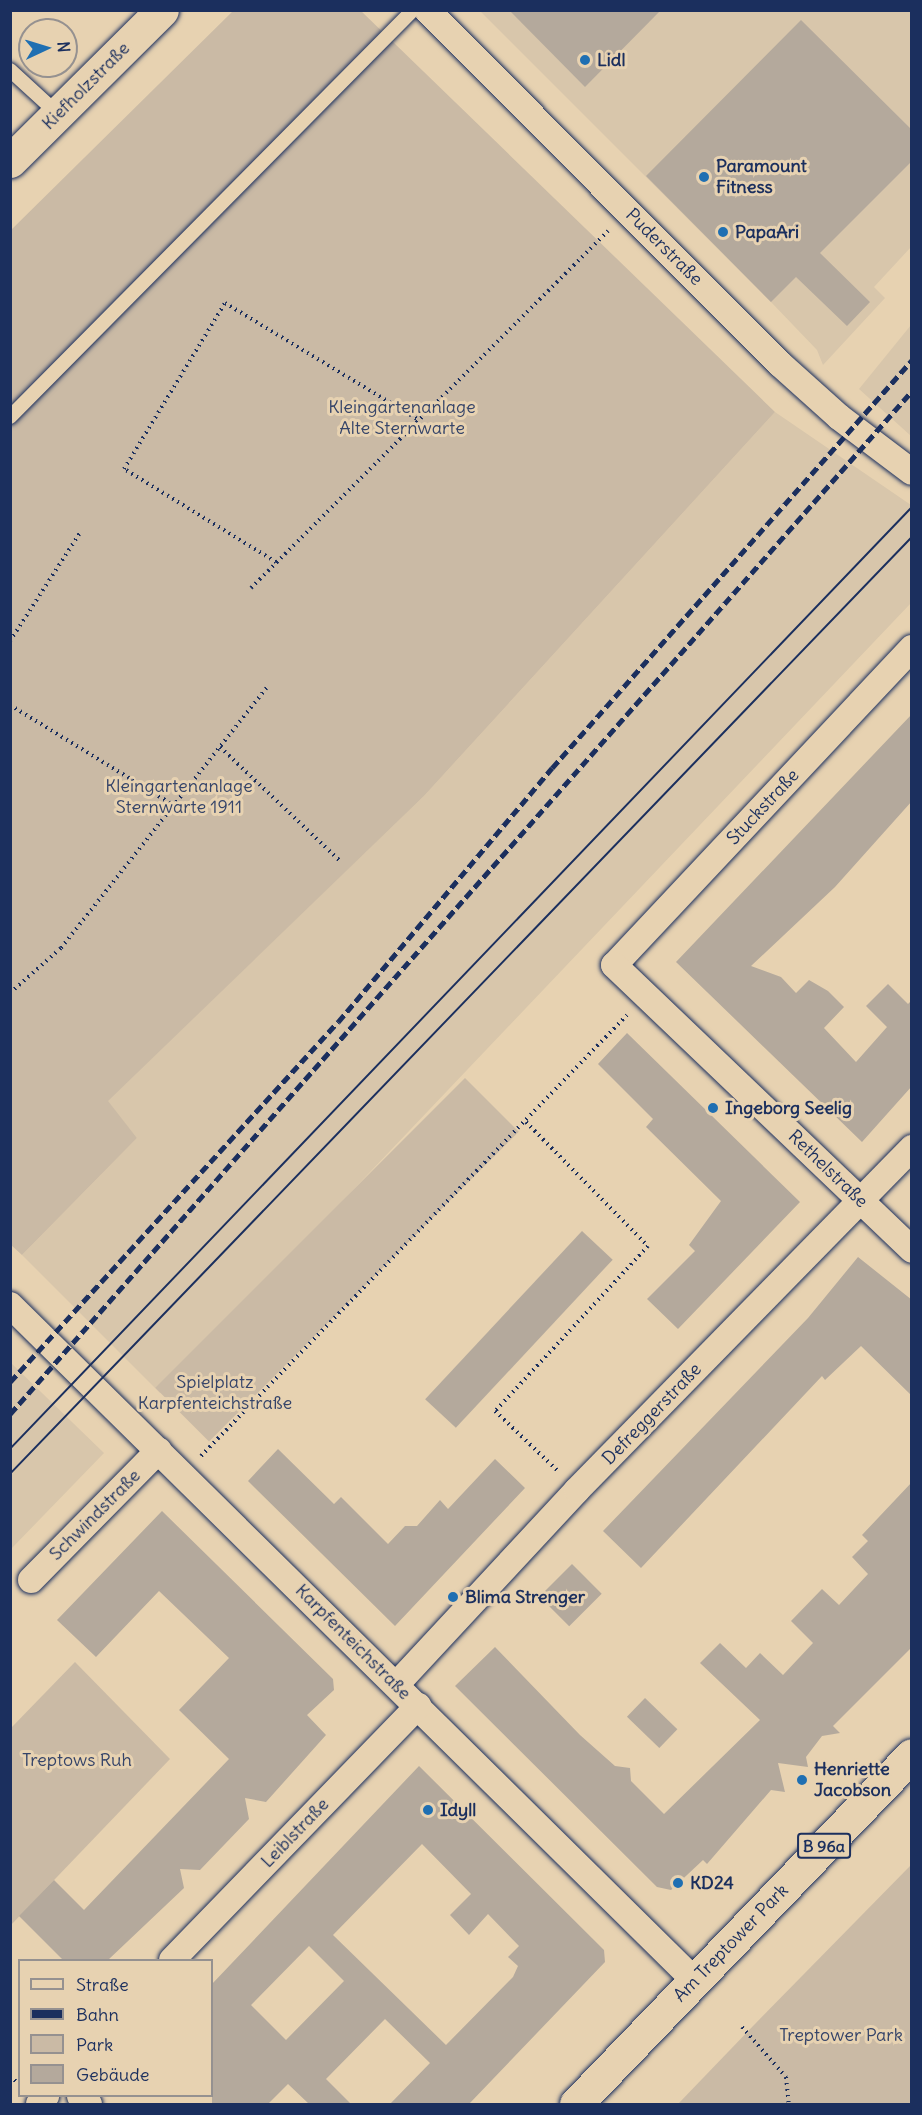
<!DOCTYPE html>
<html>
<head>
<meta charset="utf-8">
<style>
  body { margin:0 }
  #map { position:relative; width:922px; height:2115px; overflow:hidden; background:#e7d2b1; font-family:Delius,sans-serif }
  div>[style] { position:absolute }
  [style*='--x'] { left:calc(var(--x)*1px); top:calc(var(--y)*1px); width:calc(var(--w)*1px); rotate:calc(var(--a)*1deg) }
  .built>* { inset:0; background:#d8c6ab }
  .green>* { inset:0; background:#cabaa5; transform-origin:0 0 }
  .building>* { inset:0; background:#b4a99c; transform-origin:0 0 }
  .path>* { height:4px; margin-top:-2px; transform-origin:0; background:repeating-linear-gradient(90deg,#1b2f5e 0 1.5px,transparent 0 6px) }
  .roads { filter:drop-shadow(0 0 2px #1b2f5e) drop-shadow(0 0 2px #1b2f5e) }
  .lane>* { height:14px; margin:-7px; padding:0 7px; transform-origin:7px; border-radius:7px; background:#e7d2b1 }
  .street>* { height:26px; margin:-13px; padding:0 13px; transform-origin:13px; border-radius:13px; background:#e7d2b1 }
  .secondary>* { height:33px; margin:-16.5px; padding:0 16.5px; transform-origin:16.5px; border-radius:16.5px; background:#e7d2b1 }
  .primary>* { height:33px; margin:-16.5px; padding:0 16.5px; transform-origin:16.5px; border-radius:16.5px; background:#e7d2b1 }
  .tram>* { height:1.5px; margin:-0.75px; padding:0 0.75px; transform-origin:0.75px; border-radius:0.75px; background:#1b2f5e }
  .rail>* { height:4.5px; margin-top:-2.25px; transform-origin:0; background:repeating-linear-gradient(90deg,#1b2f5e 0 9px,transparent 0 13.5px) }
  .dots>* { width:16px; height:16px; translate:-50% -50%; box-sizing:border-box; border:3px solid #e7d2b1; border-radius:50% }
  span { translate:-50% -50%; white-space:nowrap; text-align:center; line-height:1.15; -webkit-text-stroke:6px #e7d2b1; paint-order:stroke }
  .shield-label span { padding:2px 4px; background:#e7d2b1; border:2px solid; border-radius:4px; -webkit-text-stroke-width:0 }
  .shield-label { font-size:16px; color:#1b2f5e; font-weight:700 }
  .poi-label { font-size:18px; color:#1b2f5e; font-weight:700 }
  .left { translate:0 -50%; text-align:left }
  .street-label { font-size:18px; color:#1b2f5e }
  .park-label { font-size:18px; color:#354469 }
  .frame { position:absolute; inset:0; border:12px solid #1b2f5e; pointer-events:none }
  .legend { position:absolute; left:18px; top:1959px; width:195px; height:138px; box-sizing:border-box; background:#e7d2b1; border:2px solid #959190; margin:0; padding:8px 10px; list-style:none; font-size:18px; color:#1b2f5e }
  .legend li { display:flex; align-items:center; gap:12px; height:30px }
  .legend b { width:30px; border:2px solid #959190 }
  .north { position:absolute; left:18px; top:18px; width:60px; height:60px; box-sizing:border-box; background:#e7d2b1; border:2px solid #959190; border-radius:50%; rotate:86deg; font-size:16px; font-weight:700; line-height:24px; text-align:center; color:#1b2f5e }
  .north::after { content:''; display:block; margin:auto; width:21px; height:27px; background:#1f6fb2; clip-path:polygon(50% 0,100% 100%,50% 72%,0 100%) }
</style>
</head>
<body>
<div id="map">
  <div class="built">
    <div style="clip-path:polygon(480px 11px,911px 11px,911px 247px,874px 287px,885px 298px,823px 365px,817px 350px,771px 302px)"></div>
    <div style="clip-path:polygon(911px 325px,911px 436px,859px 389px)"></div>
    <div style="clip-path:polygon(775px 412px,911px 505px,911px 603px,160px 1393px,22px 1255px,137px 1138px,107px 1101px,424px 796px)"></div>
    <div style="clip-path:polygon(10px 1362px,104px 1453px,11px 1549px,10px 1549px)"></div>
  </div>
  <div class="green">
    <div style="clip-path:polygon(233px 11px,361px 11px,775px 412px,424px 796px,108px 1101px,137px 1138px,22px 1255px,10px 1244px,10px 231px)"></div>
    <div style="left:465px;top:1078px;width:76px;height:438px;rotate:45deg"></div>
    <div style="clip-path:polygon(75px 1662px,170px 1759px,11px 1925px,11px 1728px)"></div>
    <div style="clip-path:polygon(911px 1865px,911px 2104px,678px 2104px,754px 2025px)"></div>
  </div>
  <div class="building">
    <div style="clip-path:polygon(509px 10px,661px 10px,585px 87px)"></div>
    <div style="clip-path:polygon(801px 20px,912px 130px,912px 161px,820px 253px,870px 302px,847px 326px,796px 277px,771px 302px,646px 176px)"></div>
    <div style="clip-path:polygon(912px 714px,912px 801px,835px 887px,751px 966px,781px 977px,796px 993px,809px 980px,828px 991px,844px 1007px,824px 1028px,856px 1062px,887px 1027px,866px 1006px,888px 984px,908px 1004px,912px 1000px,912px 1086px,862px 1142px,676px 962px)"></div>
    <div style="clip-path:polygon(627px 1033px,800px 1202px,678px 1329px,647px 1299px,695px 1251px,689px 1245px,721px 1201px,646px 1127px,653px 1119px,598px 1064px)"></div>
    <div style="left:582px;top:1231px;width:42px;height:230px;rotate:43deg"></div>
    <div style="clip-path:polygon(858px 1257px,912px 1300px,912px 1396px,861px 1346px,825px 1380px,822px 1376px,641px 1568px,603px 1531px,808px 1318px)"></div>
    <div style="clip-path:polygon(278px 1449px,334px 1504px,341px 1497px,388px 1544px,405px 1526px,417px 1526px,440px 1500px,448px 1509px,495px 1459px,525px 1488px,395px 1626px,248px 1481px)"></div>
    <div style="clip-path:polygon(912px 1482px,912px 1647px,833px 1726px,840px 1733px,822px 1736px,806px 1757px,808px 1767px,778px 1763px,785px 1792px,771px 1790px,707px 1864px,703px 1860px,671px 1890px,657px 1887px,455px 1686px,495px 1647px,580px 1735px,615px 1766px,630px 1768px,631px 1781px,664px 1814px,760px 1720px,700px 1663px,720px 1643px,746px 1668px,760px 1653px,783px 1675px,813px 1643px,791px 1621px,822px 1589px,839px 1605px,868px 1574px,852px 1557px,868px 1541px,862px 1535px)"></div>
    <div style="clip-path:polygon(162px 1511px,333px 1679px,334px 1690px,307px 1715px,326px 1735px,266px 1802px,245px 1798px,249px 1819px,200px 1870px,180px 1869px,184px 1888px,108px 1960px,63px 1960px,19px 1916px,54px 1880px,84px 1910px,229px 1759px,179px 1710px,229px 1658px,159px 1591px,96px 1657px,57px 1620px)"></div>
    <div style="left:572px;top:1564px;width:42px;height:46px;rotate:45deg"></div>
    <div style="left:645px;top:1698px;width:45px;height:26px;rotate:44deg"></div>
    <div style="clip-path:polygon(evenodd,419px 1766px,604px 1950px,605px 1962px,469px 2104px,390px 2104px,430px 2063px,385px 2019px,326px 2079px,351px 2104px,309px 2104px,288px 2084px,268px 2104px,212px 2104px,212px 1984px,419px 1766px,422px 1844px,471px 1894px,450px 1915px,469px 1935px,488px 1914px,519px 1946px,508px 1957px,518px 1966px,513px 1977px,446px 2045px,333px 1935px,422px 1844px,419px 1766px,309px 1946px,344px 1981px,286px 2040px,251px 2005px,309px 1946px)"></div>
  </div>
  <div class="path">
    <div style="--x:276;--y:562;--w:178;--a:-148.5"></div>
    <div style="--x:124;--y:469;--w:194;--a:-58.7"></div>
    <div style="--x:225;--y:303;--w:224;--a:31.1"></div>
    <div style="--x:251;--y:588;--w:505;--a:-45"></div>
    <div style="--x:10;--y:641;--w:129;--a:-57.1"></div>
    <div style="--x:10;--y:705;--w:191;--a:31.5"></div>
    <div style="--x:220;--y:747;--w:167;--a:43.5"></div>
    <div style="--x:10;--y:993;--w:68;--a:-41.4"></div>
    <div style="--x:61;--y:948;--w:333;--a:-51.7"></div>
    <div style="--x:526;--y:1122;--w:174;--a:45.5"></div>
    <div style="--x:648;--y:1246;--w:225;--a:132.8"></div>
    <div style="--x:495;--y:1411;--w:88;--a:43.6"></div>
    <div style="--x:201;--y:1456;--w:613;--a:-45.99"></div>
    <div style="--x:742;--y:2027;--w:67;--a:48.7"></div>
    <div style="--x:786;--y:2077;--w:27;--a:84"></div>
    <div style="--x:10;--y:2076;--w:13;--a:42"></div>
  </div>
  <div class="roads">
    <div class="lane">
      <div style="--x:10;--y:70;--w:65;--a:42.5"></div>
      <div style="--x:10;--y:417;--w:573;--a:-45.28"></div>
    </div>
    <div class="street">
      <div style="--x:427;--y:10;--w:500;--a:45.1"></div>
      <div style="--x:780;--y:364;--w:79;--a:41.9"></div>
      <div style="--x:839;--y:417;--w:91;--a:37"></div>
      <div style="--x:912;--y:648;--w:435;--a:133.2"></div>
      <div style="--x:614;--y:965;--w:412;--a:43.7"></div>
      <div style="--x:10;--y:1305;--w:962;--a:44.62"></div>
      <div style="--x:31;--y:1580;--w:182;--a:-45.4"></div>
      <div style="--x:396;--y:1685;--w:266;--a:-47.1"></div>
      <div style="--x:577;--y:1490;--w:479;--a:-45.6"></div>
      <div style="--x:172;--y:1960;--w:354;--a:-45.9"></div>
      <div style="--x:80;--y:2096;--w:12;--a:42"></div>
      <div style="--x:39;--y:2104;--w:11;--a:-49"></div>
    </div>
    <div class="secondary">
      <div style="--x:10;--y:161;--w:214;--a:-44.8"></div>
    </div>
    <div class="primary">
      <div style="--x:576;--y:2104;--w:484;--a:-46.1"></div>
    </div>
  </div>
  <div class="tram">
    <div style="--x:10;--y:1449;--w:1304;--a:-46.24"></div>
    <div style="--x:10;--y:1474;--w:1301;--a:-46.09"></div>
  </div>
  <div class="rail">
    <div style="--x:10;--y:1382;--w:487;--a:-47.7"></div>
    <div style="--x:338;--y:1022;--w:332;--a:-49.9"></div>
    <div style="--x:552;--y:768;--w:544;--a:-48.58"></div>
    <div style="--x:10;--y:1414;--w:1364;--a:-48.6"></div>
  </div>
  <div class="dots">
    <div style="left:585px;top:60px;background:#1f6fb2"></div>
    <div style="left:704px;top:177px;background:#1f6fb2"></div>
    <div style="left:723px;top:232px;background:#1f6fb2"></div>
    <div style="left:713px;top:1108px;background:#1f6fb2"></div>
    <div style="left:453px;top:1597px;background:#1f6fb2"></div>
    <div style="left:802px;top:1780px;background:#1f6fb2"></div>
    <div style="left:428px;top:1810px;background:#1f6fb2"></div>
    <div style="left:678px;top:1883px;background:#1f6fb2"></div>
  </div>
  <div class="shield-label">
    <span style="left:824px;top:1846px">B 96a</span>
  </div>
  <div class="poi-label">
    <span class="left" style="left:597px;top:60px">Lidl</span>
    <span class="left" style="left:716px;top:177px">Paramount<br>Fitness</span>
    <span class="left" style="left:735px;top:232px">PapaAri</span>
    <span class="left" style="left:725px;top:1108px">Ingeborg Seelig</span>
    <span class="left" style="left:465px;top:1597px">Blima Strenger</span>
    <span class="left" style="left:814px;top:1780px">Henriette<br>Jacobson</span>
    <span class="left" style="left:440px;top:1810px">Idyll</span>
    <span class="left" style="left:690px;top:1883px">KD24</span>
  </div>
  <div class="street-label">
    <span style="left:86px;top:86px;rotate:-45deg">Kiefholzstraße</span>
    <span style="left:664px;top:247px;rotate:45deg">Puderstraße</span>
    <span style="left:763px;top:807px;rotate:-47deg">Stuckstraße</span>
    <span style="left:828px;top:1169px;rotate:44deg">Rethelstraße</span>
    <span style="left:652px;top:1414px;rotate:-46deg">Defreggerstraße</span>
    <span style="left:95px;top:1515px;rotate:-45deg">Schwindstraße</span>
    <span style="left:353px;top:1642px;rotate:45deg">Karpfenteichstraße</span>
    <span style="left:295px;top:1833px;rotate:-46deg">Leiblstraße</span>
    <span style="left:731px;top:1943px;rotate:-46deg">Am Treptower Park</span>
  </div>
  <div class="park-label">
    <span style="left:402px;top:418px">Kleingartenanlage<br>Alte Sternwarte</span>
    <span style="left:179px;top:797px">Kleingartenanlage<br>Sternwarte 1911</span>
    <span style="left:215px;top:1393px">Spielplatz<br>Karpfenteichstraße</span>
    <span style="left:77px;top:1760px">Treptows Ruh</span>
    <span style="left:841px;top:2035px">Treptower Park</span>
  </div>
  <div class="frame"></div>
  <ul class="legend">
  <li><b style="height:8px;background:#e7d2b1"></b>Straße</li>
  <li><b style="height:8px;background:#1b2f5e"></b>Bahn</li>
  <li><b style="height:16px;background:#cabaa5"></b>Park</li>
  <li><b style="height:16px;background:#b4a99c"></b>Gebäude</li>
  </ul>
  <div class="north">N</div>
</div>
</body>
</html>
